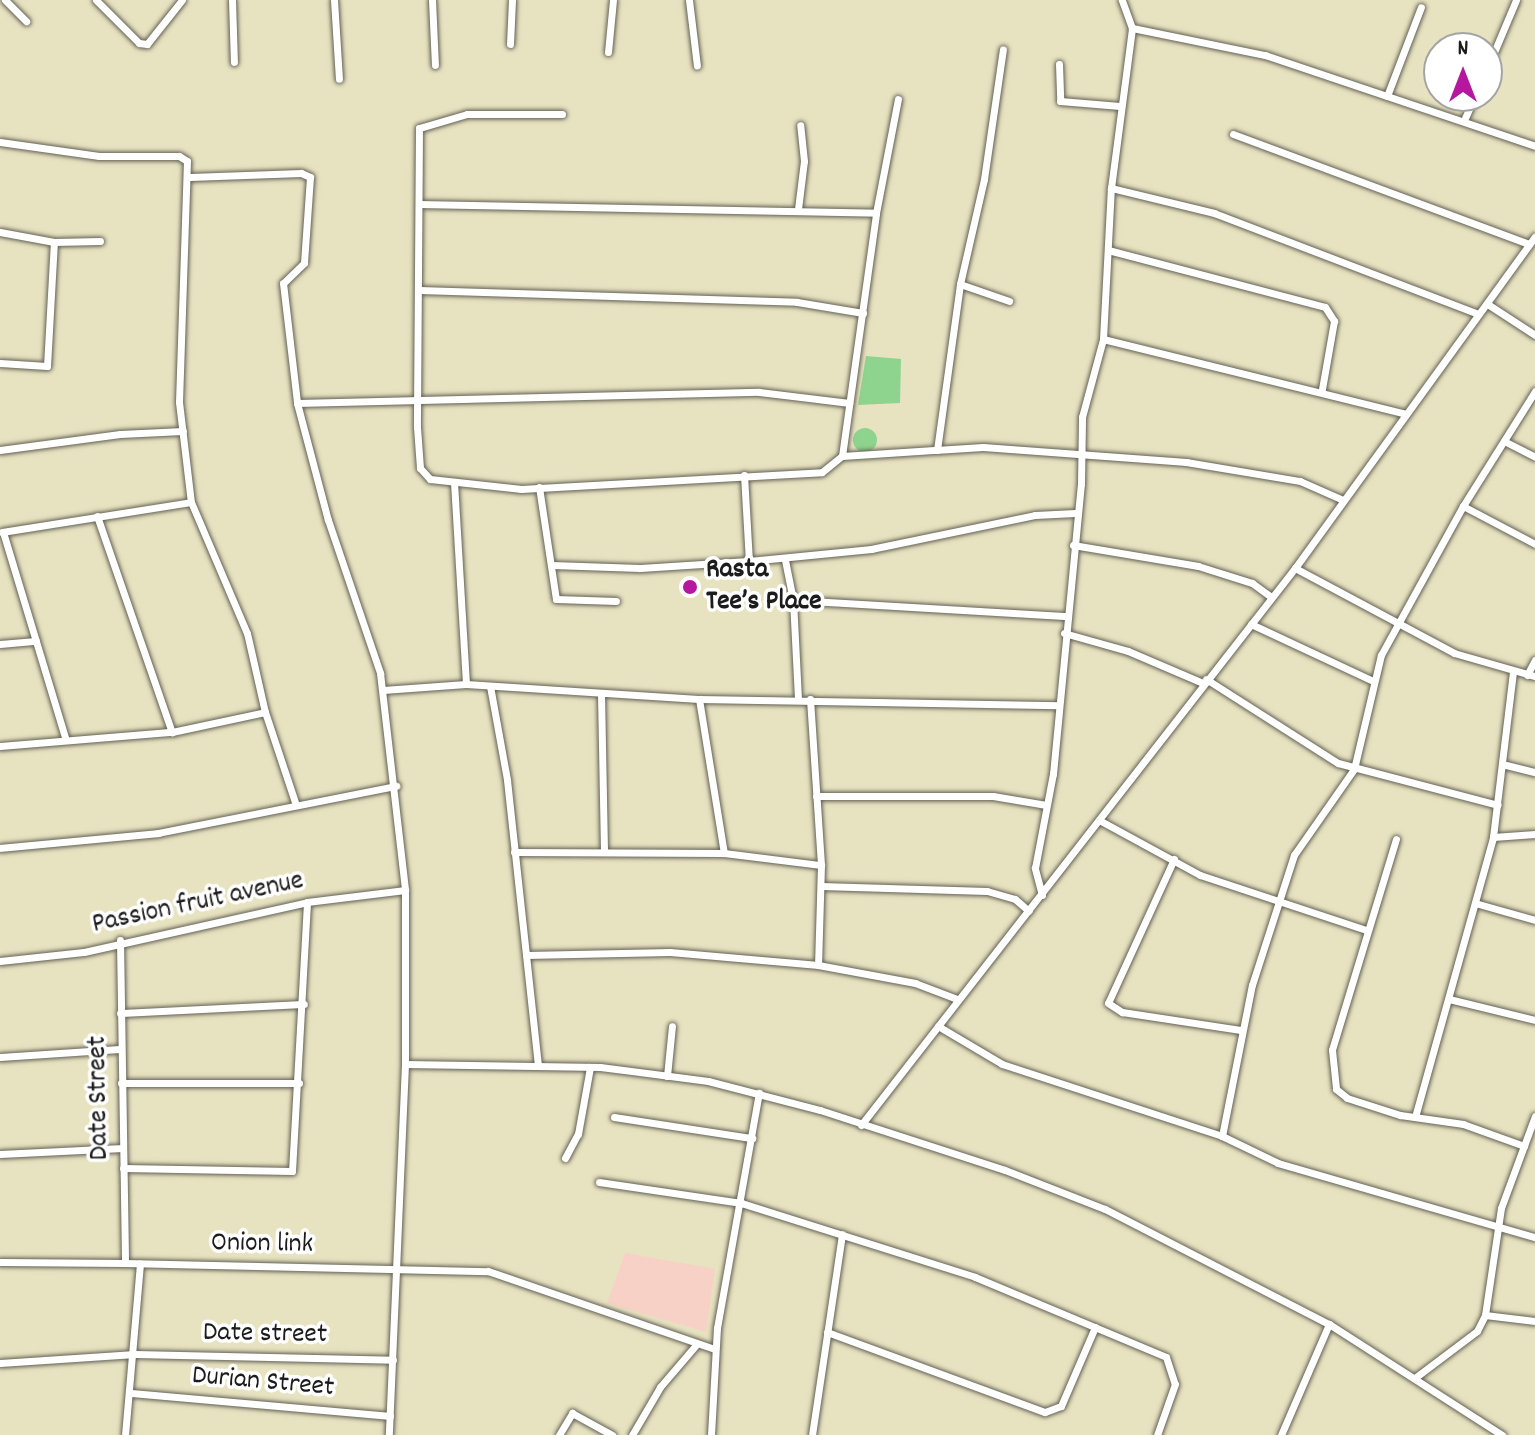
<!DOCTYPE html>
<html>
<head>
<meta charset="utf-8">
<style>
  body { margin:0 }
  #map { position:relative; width:1535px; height:1435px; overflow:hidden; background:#e7e2c0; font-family:Dekko,sans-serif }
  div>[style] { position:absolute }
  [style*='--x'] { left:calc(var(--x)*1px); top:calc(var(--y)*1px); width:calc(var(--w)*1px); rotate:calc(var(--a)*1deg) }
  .built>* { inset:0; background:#f7d1c6 }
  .green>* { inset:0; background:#8ed48e }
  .round { border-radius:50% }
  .roads { filter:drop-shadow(0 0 2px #636155) drop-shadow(0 0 2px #636155) }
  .minor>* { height:7px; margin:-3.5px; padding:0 3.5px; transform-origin:3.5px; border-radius:3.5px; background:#fff }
  .dots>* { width:22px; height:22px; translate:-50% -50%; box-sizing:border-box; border:4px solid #fff; border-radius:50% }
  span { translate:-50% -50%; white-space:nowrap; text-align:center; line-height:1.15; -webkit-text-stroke:7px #fff; paint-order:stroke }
  .poi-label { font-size:28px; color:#1c1c1c; font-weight:700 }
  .left { translate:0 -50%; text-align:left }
  .street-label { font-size:28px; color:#1c1c1c }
  .north { position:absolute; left:1423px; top:32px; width:80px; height:80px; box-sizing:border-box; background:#fff; border:2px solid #a4a4a4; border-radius:50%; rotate:0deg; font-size:22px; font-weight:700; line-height:32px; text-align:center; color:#1c1c1c }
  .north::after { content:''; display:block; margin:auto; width:28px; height:36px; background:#b5179e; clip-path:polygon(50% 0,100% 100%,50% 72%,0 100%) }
</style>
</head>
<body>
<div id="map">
  <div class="built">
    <div style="clip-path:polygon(625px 1253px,715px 1269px,706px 1332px,607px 1303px)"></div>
  </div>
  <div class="green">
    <div style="clip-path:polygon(866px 356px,901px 359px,900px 403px,858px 405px)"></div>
    <div class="round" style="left:853px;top:428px;width:24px;height:24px"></div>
  </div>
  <div class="roads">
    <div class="minor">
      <div style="--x:5;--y:0;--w:30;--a:45"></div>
      <div style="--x:96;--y:0;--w:61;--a:45"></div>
      <div style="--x:139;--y:43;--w:8;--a:7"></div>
      <div style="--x:147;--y:44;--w:56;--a:-51.5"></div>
      <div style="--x:232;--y:0;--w:62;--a:88.2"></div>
      <div style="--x:334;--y:0;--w:79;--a:86.4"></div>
      <div style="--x:432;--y:0;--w:65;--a:87.4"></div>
      <div style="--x:689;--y:0;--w:66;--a:83.1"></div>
      <div style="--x:1132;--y:28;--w:136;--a:11.5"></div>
      <div style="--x:1265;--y:55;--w:285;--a:18.6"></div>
      <div style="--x:510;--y:44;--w:44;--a:-87.4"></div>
      <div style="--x:608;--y:52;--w:52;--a:-84.5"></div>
      <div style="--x:1059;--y:64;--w:37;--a:88"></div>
      <div style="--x:1060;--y:101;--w:60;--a:4.8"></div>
      <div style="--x:1487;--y:69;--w:75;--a:-67.2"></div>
      <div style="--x:1387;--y:96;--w:95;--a:-69.1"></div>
      <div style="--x:562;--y:114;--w:95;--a:180"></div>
      <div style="--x:467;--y:114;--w:50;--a:163.7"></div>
      <div style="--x:419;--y:128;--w:299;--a:90.4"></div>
      <div style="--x:417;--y:427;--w:41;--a:85.8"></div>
      <div style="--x:420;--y:468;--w:15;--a:48"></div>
      <div style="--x:430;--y:479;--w:92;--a:6.3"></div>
      <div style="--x:521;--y:489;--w:301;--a:-3.2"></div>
      <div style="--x:822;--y:472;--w:26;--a:-39"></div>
      <div style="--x:842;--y:456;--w:141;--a:-3.7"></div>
      <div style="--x:983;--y:447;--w:204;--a:4.2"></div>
      <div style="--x:1186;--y:462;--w:116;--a:9.5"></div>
      <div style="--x:1300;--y:481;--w:47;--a:23.8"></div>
      <div style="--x:1465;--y:118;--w:24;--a:-66"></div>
      <div style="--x:1233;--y:134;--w:316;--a:20.4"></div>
      <div style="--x:0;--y:142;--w:100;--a:8"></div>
      <div style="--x:99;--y:156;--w:80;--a:0"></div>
      <div style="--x:179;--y:156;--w:9;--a:32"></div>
      <div style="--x:187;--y:161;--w:241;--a:91.9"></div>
      <div style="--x:179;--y:402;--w:101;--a:83.2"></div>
      <div style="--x:191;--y:502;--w:142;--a:66.9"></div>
      <div style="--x:247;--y:633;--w:81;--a:77.2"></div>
      <div style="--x:265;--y:712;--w:95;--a:71.6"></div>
      <div style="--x:190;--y:177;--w:111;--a:-2.1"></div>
      <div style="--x:301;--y:173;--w:10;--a:24"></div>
      <div style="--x:310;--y:177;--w:86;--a:94"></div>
      <div style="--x:304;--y:263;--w:29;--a:136"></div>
      <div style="--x:283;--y:283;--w:121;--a:83.3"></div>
      <div style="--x:297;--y:403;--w:121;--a:75.2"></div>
      <div style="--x:328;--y:520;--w:162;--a:71.2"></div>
      <div style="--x:380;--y:673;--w:218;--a:83.4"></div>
      <div style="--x:405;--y:890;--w:174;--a:90"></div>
      <div style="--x:405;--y:1064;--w:371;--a:92.5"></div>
      <div style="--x:1111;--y:188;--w:106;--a:13.6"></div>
      <div style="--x:1214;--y:213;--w:283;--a:20.9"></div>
      <div style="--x:422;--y:204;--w:454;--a:1.1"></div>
      <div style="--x:798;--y:209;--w:48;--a:-82.9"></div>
      <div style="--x:804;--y:161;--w:36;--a:-96"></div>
      <div style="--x:0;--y:232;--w:55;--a:10.5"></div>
      <div style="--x:54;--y:242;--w:46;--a:-1.2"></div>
      <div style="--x:1108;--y:250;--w:224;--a:14.7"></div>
      <div style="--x:1325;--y:307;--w:17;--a:57"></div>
      <div style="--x:1334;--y:321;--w:69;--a:100"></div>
      <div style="--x:960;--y:284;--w:52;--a:19.1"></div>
      <div style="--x:419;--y:290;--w:378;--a:1.8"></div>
      <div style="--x:797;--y:302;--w:67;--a:9.5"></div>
      <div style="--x:1489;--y:305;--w:55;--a:33.1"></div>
      <div style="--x:1103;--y:339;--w:312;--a:13.9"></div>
      <div style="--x:0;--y:363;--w:47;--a:3.7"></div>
      <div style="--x:47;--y:366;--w:124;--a:-86.8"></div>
      <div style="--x:297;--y:403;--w:462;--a:-1.4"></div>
      <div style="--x:759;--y:392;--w:91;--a:7"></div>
      <div style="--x:1504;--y:441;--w:35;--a:27"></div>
      <div style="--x:0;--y:450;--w:121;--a:-7.6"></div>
      <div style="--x:120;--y:434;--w:63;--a:-2.7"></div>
      <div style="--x:937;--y:450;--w:168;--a:-82.1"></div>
      <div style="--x:960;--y:284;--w:108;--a:-77.1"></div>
      <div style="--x:984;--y:179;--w:131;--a:-81.7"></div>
      <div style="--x:842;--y:456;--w:245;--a:-82"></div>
      <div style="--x:876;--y:213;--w:116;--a:-79.1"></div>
      <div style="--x:744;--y:475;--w:86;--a:86.7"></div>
      <div style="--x:749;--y:561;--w:123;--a:-5.6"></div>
      <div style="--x:871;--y:549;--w:167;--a:-11.7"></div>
      <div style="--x:1035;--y:515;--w:40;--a:-2.9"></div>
      <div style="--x:454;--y:482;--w:202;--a:86.6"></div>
      <div style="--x:539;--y:487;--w:113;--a:81.4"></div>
      <div style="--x:556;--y:599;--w:60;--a:1.9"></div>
      <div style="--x:1463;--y:506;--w:81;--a:27.8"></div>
      <div style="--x:97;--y:516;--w:229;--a:70.9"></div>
      <div style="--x:2;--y:532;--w:191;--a:-9"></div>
      <div style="--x:3;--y:532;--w:215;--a:73.2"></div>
      <div style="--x:1073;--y:545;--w:127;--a:9.5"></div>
      <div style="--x:1198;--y:566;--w:57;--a:17.5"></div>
      <div style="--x:1252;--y:583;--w:24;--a:36"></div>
      <div style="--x:785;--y:560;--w:41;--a:78.7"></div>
      <div style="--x:793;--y:600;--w:99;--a:87.1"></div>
      <div style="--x:552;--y:565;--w:88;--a:2"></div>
      <div style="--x:640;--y:568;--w:109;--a:-3.7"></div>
      <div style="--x:1295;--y:568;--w:180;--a:28.1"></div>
      <div style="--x:1454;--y:653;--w:84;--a:15.9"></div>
      <div style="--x:793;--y:600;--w:272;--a:3.4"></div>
      <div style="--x:1251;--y:624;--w:135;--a:25"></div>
      <div style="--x:1064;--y:633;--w:66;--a:15.7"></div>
      <div style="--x:1128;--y:651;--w:82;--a:23.1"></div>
      <div style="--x:0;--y:644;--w:36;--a:-5"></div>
      <div style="--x:1527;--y:675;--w:17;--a:-62"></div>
      <div style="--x:1206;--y:679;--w:156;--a:32.5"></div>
      <div style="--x:1338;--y:763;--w:165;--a:14.7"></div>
      <div style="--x:490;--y:686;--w:96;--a:79.7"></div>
      <div style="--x:507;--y:780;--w:287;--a:83.8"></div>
      <div style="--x:383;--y:690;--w:83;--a:-4.1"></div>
      <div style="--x:466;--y:684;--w:233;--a:3.7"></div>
      <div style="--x:699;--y:699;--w:360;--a:1"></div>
      <div style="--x:601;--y:694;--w:156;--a:88.9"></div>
      <div style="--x:699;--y:699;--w:156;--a:80.8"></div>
      <div style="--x:810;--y:699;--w:166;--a:86.2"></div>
      <div style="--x:821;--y:865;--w:100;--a:91.7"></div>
      <div style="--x:0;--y:746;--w:173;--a:-4.7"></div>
      <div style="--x:172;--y:732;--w:95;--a:-12.1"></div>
      <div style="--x:1506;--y:765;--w:30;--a:14"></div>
      <div style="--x:816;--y:796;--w:177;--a:0"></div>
      <div style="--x:993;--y:796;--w:54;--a:9.6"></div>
      <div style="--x:1099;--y:820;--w:115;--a:28.6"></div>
      <div style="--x:1200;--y:875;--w:175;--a:18.3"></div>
      <div style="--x:1493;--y:837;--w:42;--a:-4.1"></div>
      <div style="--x:1396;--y:839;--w:220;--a:106.9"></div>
      <div style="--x:1332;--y:1050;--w:39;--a:84"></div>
      <div style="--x:1336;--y:1089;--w:14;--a:39"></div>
      <div style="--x:1347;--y:1098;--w:56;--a:17.8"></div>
      <div style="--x:1400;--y:1115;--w:64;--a:8.1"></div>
      <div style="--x:1463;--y:1124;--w:65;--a:19.8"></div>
      <div style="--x:0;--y:848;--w:159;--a:-5.4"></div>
      <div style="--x:158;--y:833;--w:243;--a:-11.2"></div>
      <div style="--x:514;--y:852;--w:210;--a:0.3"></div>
      <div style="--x:724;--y:853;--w:98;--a:7.1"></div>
      <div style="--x:1174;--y:859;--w:158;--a:114.6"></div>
      <div style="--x:1108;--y:1003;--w:17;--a:33"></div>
      <div style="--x:1122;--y:1012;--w:120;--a:8.6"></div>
      <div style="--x:821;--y:886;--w:166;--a:1.7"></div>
      <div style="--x:987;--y:891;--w:29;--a:16"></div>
      <div style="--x:1015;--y:899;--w:18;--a:41"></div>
      <div style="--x:1042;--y:895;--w:28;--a:-105"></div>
      <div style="--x:1035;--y:868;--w:96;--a:-79.2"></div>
      <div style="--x:1053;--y:774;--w:291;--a:-84.5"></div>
      <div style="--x:1081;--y:484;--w:67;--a:-89.1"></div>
      <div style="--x:1082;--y:417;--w:81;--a:-74.9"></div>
      <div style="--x:1103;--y:339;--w:151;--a:-87"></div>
      <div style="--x:1111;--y:188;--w:161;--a:-82.5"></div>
      <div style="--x:1132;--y:28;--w:30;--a:-110"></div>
      <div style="--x:1475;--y:903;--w:62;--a:15.8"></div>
      <div style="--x:120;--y:940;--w:323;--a:89.1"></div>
      <div style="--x:125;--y:1263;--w:363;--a:1.3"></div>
      <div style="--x:488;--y:1271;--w:240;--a:19"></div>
      <div style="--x:526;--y:955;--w:144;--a:-1.2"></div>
      <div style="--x:670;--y:952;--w:149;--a:5"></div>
      <div style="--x:818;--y:965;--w:99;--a:10.5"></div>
      <div style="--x:915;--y:983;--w:45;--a:20.9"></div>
      <div style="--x:0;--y:961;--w:84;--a:-6.1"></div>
      <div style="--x:84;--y:952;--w:229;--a:-12.6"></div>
      <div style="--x:307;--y:902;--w:99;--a:-7"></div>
      <div style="--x:1449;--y:999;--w:89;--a:13.7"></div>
      <div style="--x:120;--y:1013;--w:184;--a:-2.8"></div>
      <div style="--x:938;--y:1026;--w:74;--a:30.7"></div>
      <div style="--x:1002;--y:1064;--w:231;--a:18.1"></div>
      <div style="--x:1222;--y:1136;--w:62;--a:25.7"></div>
      <div style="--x:1278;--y:1163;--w:267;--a:16.1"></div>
      <div style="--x:0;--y:1057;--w:120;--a:-3.8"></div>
      <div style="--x:405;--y:1064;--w:195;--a:0.9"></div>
      <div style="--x:600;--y:1067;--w:109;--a:7.4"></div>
      <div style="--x:708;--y:1081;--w:116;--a:14.5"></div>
      <div style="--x:820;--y:1110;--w:194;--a:18"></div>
      <div style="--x:1005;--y:1170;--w:107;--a:21.3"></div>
      <div style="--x:1105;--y:1209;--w:252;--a:27.2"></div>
      <div style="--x:1329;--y:1324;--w:206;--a:32.7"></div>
      <div style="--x:667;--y:1076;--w:50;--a:-84.3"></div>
      <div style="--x:121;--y:1083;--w:178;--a:0"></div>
      <div style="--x:614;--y:1117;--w:140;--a:8.7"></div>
      <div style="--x:1415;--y:1117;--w:291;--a:-74.4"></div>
      <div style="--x:1493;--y:837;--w:166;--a:-83.1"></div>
      <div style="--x:861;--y:1125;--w:706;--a:-52.08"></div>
      <div style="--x:1295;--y:568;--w:409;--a:-54.1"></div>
      <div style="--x:1222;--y:1136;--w:154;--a:-78.8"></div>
      <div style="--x:1252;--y:985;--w:137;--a:-72.1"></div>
      <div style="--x:1294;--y:855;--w:105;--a:-55.1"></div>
      <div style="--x:1354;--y:769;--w:117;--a:-76.7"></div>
      <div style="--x:1381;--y:655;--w:170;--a:-61.2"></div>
      <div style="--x:1463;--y:506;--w:136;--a:-57.9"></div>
      <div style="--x:0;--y:1154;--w:123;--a:-2.8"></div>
      <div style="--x:565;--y:1158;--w:27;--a:-62"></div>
      <div style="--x:578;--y:1134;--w:68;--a:-79.8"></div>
      <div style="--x:123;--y:1168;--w:169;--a:1"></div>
      <div style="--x:292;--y:1171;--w:269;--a:-86.8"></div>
      <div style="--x:599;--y:1182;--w:144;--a:8.4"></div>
      <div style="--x:741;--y:1203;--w:245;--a:17.5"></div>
      <div style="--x:975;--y:1277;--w:207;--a:22.7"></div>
      <div style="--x:1166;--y:1357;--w:28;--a:72"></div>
      <div style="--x:1175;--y:1384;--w:54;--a:109.4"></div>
      <div style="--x:0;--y:1262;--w:125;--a:0.5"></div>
      <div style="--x:1485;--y:1315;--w:50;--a:6.8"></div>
      <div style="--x:827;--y:1332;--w:232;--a:20.2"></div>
      <div style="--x:1045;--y:1412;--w:17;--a:-21"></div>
      <div style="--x:1061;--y:1406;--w:86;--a:-66.7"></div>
      <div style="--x:0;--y:1363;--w:135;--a:-3.8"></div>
      <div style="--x:135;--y:1354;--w:258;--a:1.3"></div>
      <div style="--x:1416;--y:1377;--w:76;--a:-37"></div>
      <div style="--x:1477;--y:1331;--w:18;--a:-63"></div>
      <div style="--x:1485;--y:1315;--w:108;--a:-81.5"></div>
      <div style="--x:1501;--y:1208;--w:98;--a:-69.7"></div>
      <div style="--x:132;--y:1393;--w:259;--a:5.1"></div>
      <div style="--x:125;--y:1435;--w:172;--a:-85"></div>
      <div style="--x:559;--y:1435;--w:26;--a:-59"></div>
      <div style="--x:572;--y:1413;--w:46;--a:28.8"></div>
      <div style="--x:632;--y:1435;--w:56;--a:-59.7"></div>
      <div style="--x:660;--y:1387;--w:54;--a:-49.5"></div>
      <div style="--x:711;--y:1435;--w:107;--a:-86.8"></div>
      <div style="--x:717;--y:1328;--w:239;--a:-79.9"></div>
      <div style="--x:812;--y:1435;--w:203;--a:-81.5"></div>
      <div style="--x:1281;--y:1435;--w:121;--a:-66.6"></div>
    </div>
  </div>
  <div class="dots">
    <div style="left:690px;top:587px;background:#b5179e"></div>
  </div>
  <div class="poi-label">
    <span class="left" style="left:706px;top:587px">Rasta<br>Tee’s Place</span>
  </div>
  <div class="street-label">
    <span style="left:198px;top:904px;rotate:-12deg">Passion fruit avenue</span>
    <span style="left:100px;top:1098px;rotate:-91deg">Date Street</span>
    <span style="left:262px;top:1245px;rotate:1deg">Onion link</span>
    <span style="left:265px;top:1335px;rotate:1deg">Date street</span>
    <span style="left:263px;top:1383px;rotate:5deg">Durian Street</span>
  </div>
  <div class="north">N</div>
</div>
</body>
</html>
